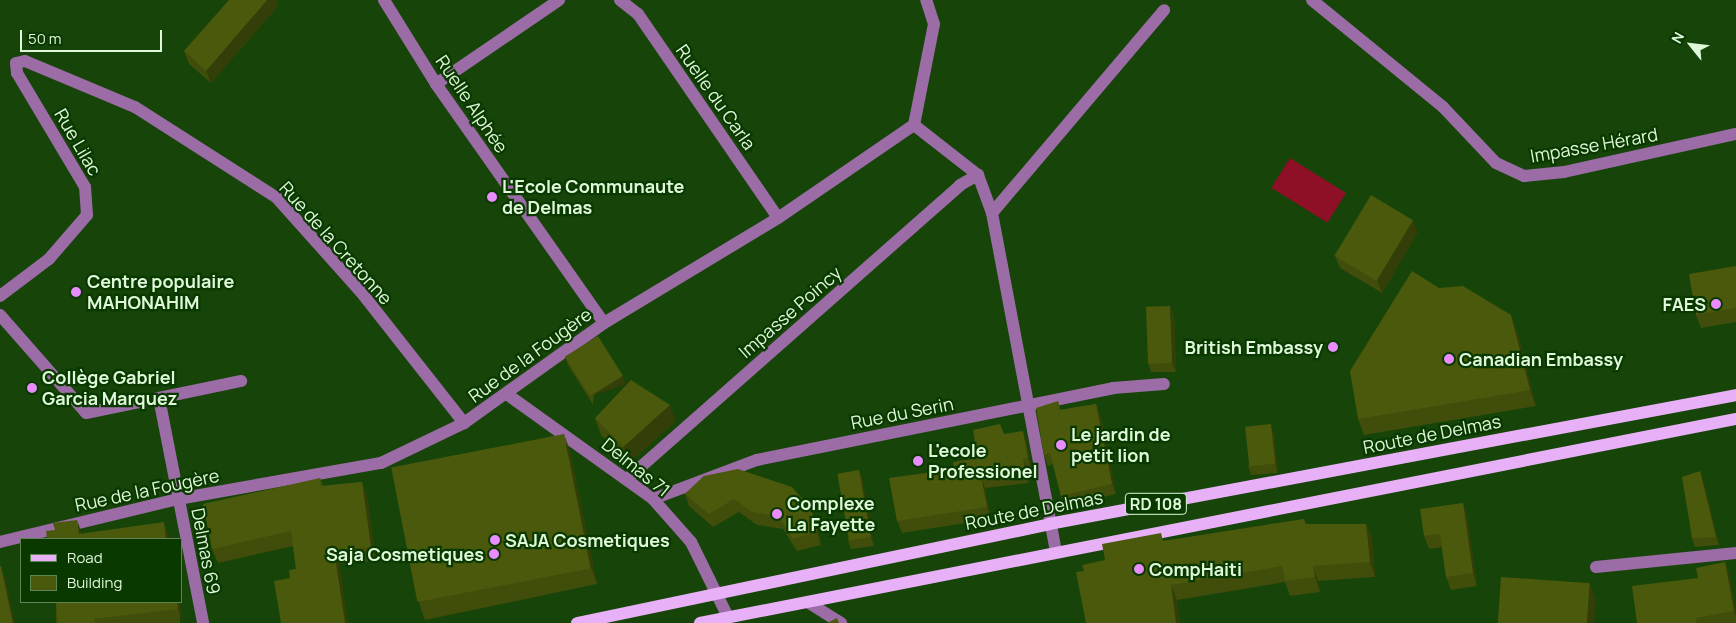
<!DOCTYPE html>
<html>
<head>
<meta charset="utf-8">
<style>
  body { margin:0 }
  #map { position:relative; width:1736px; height:623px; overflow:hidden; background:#164409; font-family:Manrope,sans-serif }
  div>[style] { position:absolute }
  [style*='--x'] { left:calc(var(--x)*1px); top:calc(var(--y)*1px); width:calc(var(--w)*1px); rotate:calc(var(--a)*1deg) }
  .green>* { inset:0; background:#8d1026; transform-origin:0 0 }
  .minor>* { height:12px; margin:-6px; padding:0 6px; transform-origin:6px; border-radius:6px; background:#9b6ca6 }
  .major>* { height:12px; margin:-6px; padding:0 6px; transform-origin:6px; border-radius:6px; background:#e8b0f6 }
  .wall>* { inset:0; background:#404d0b; transform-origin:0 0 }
  .shaded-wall>* { inset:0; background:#343e09; transform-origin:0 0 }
  .building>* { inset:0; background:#4b590d; transform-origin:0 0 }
  .dots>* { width:14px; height:14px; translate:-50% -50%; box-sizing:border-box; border:2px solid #0a3900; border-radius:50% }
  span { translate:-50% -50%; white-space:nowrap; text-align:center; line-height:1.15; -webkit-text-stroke:4.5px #0a3900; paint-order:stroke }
  .shield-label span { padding:1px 4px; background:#0a3900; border:1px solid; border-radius:4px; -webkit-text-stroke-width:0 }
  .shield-label { font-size:16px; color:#def8d9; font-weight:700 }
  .street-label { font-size:18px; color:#def8d9 }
  .poi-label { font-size:18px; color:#def8d9; font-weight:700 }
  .left { translate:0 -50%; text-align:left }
  .right { translate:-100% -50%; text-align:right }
  .legend { position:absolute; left:20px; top:538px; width:162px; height:65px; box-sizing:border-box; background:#0a3900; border:1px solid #5f8557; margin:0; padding:6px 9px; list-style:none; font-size:15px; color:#def8d9 }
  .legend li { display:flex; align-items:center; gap:10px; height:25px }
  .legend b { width:25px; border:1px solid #5f8557 }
  .north { position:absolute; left:1666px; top:20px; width:50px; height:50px; -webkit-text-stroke:4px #0a3900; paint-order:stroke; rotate:299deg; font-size:14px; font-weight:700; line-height:20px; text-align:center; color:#def8d9 }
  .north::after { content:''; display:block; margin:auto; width:18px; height:22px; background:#def8d9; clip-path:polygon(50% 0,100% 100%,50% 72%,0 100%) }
  .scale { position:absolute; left:20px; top:30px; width:142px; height:22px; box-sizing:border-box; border:2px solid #def8d9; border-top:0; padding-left:6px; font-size:15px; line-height:18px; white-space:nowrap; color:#def8d9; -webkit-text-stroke:4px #0a3900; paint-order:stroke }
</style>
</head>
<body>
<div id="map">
  <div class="green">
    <div style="left:1290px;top:158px;width:66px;height:35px;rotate:32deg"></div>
  </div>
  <div class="minor">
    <div style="--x:384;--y:0;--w:99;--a:58.2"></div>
    <div style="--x:436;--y:84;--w:292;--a:54.9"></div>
    <div style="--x:620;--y:0;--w:23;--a:38"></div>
    <div style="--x:638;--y:14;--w:247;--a:55.5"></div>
    <div style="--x:1312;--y:0;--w:169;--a:39.2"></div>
    <div style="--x:1443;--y:107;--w:77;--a:46.6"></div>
    <div style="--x:1496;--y:163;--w:31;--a:25"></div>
    <div style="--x:1524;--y:176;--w:40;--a:-5.7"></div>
    <div style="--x:1564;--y:172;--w:176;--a:-12.5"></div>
    <div style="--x:436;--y:84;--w:149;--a:-34.3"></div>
    <div style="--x:914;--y:125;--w:81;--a:38"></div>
    <div style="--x:978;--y:175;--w:40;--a:69.8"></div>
    <div style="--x:992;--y:213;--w:345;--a:79.3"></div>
    <div style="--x:992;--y:213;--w:266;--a:-49.7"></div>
    <div style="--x:0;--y:296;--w:61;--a:-37.1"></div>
    <div style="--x:49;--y:259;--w:58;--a:-49.2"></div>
    <div style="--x:87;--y:215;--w:28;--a:-94"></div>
    <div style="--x:85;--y:187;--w:133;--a:-120.8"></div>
    <div style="--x:17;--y:73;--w:10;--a:-96"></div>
    <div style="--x:16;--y:63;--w:9;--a:-13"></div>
    <div style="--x:25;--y:61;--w:119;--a:22.7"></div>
    <div style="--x:135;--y:107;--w:167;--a:32.6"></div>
    <div style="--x:276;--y:197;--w:127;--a:48.2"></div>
    <div style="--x:361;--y:292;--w:167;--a:51.8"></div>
    <div style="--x:0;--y:315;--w:130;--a:48.7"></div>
    <div style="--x:86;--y:413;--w:75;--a:-11.6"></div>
    <div style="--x:159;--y:398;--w:229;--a:78.9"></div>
    <div style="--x:508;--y:395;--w:178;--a:35.6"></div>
    <div style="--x:653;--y:499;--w:57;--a:48.5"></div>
    <div style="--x:691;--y:542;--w:84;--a:63.7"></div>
    <div style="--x:159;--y:398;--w:84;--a:-11.7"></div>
    <div style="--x:627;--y:479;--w:444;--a:-41.4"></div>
    <div style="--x:960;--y:185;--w:21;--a:-29"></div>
    <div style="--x:653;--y:499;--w:111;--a:-20.6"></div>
    <div style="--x:757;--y:460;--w:363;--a:-11.4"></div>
    <div style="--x:1113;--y:388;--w:51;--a:-4.5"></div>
    <div style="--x:0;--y:542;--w:183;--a:-13.6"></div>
    <div style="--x:178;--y:499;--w:206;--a:-10.1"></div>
    <div style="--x:381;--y:463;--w:92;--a:-25.7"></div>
    <div style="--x:464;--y:423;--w:172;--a:-35.5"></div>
    <div style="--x:604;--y:323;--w:203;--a:-31.1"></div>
    <div style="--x:778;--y:218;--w:165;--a:-34.4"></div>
    <div style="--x:914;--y:125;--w:103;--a:-78.8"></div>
    <div style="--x:934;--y:24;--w:25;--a:-108"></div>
    <div style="--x:1596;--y:567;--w:141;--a:-5.7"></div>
    <div style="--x:809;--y:603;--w:38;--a:32"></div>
  </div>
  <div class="major">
    <div style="--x:577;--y:623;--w:482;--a:-11.8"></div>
    <div style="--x:1049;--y:524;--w:699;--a:-10.63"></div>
    <div style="--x:700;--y:623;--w:1056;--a:-11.14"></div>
  </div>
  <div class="wall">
    <div style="clip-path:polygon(229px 0,276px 0,278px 6px,211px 83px,189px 64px,184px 51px)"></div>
    <div style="clip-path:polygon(1418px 232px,1382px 293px,1340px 268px,1335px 256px)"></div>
    <div style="clip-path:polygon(1736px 266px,1736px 322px,1701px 328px,1696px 315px)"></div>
    <div style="clip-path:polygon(1439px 288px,1517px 331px,1536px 406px,1364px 435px,1358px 419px)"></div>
    <div style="clip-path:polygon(1174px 314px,1176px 372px,1151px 372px,1148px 363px)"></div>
    <div style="clip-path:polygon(598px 336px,593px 405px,568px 365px,565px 357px)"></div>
    <div style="clip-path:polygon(1058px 401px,1061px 410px,1096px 404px,1100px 414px,1116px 494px,1065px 507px,1061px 496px,1053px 464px,1048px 466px,1044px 455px)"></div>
    <div style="clip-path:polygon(595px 418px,676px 421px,629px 463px,601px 435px)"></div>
    <div style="clip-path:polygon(1274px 433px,1278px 473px,1251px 475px,1248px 466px)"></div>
    <div style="clip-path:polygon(1004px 434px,1027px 443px,1032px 470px,1027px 471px,1029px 483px,985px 488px,991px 519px,902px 533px,897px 521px,954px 469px,978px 458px)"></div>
    <div style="clip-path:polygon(570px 451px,597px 584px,425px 620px,419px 603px)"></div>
    <div style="clip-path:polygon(859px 470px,862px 478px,874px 546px,851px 549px,848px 540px)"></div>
    <div style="clip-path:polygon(1700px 471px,1703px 480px,1719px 545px,1695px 547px,1692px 538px)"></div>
    <div style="clip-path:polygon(704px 476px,811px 509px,816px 522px,821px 545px,797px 551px,783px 529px,757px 525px,739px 512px,713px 527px,689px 506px,685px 494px)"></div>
    <div style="clip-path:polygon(320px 478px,323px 486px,362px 482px,367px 496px,376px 561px,339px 564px,348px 623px,281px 623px,290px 578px,296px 569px,293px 546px,218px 563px,212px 549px)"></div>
    <div style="clip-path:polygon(1463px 503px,1467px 516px,1477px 586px,1451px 590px,1446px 577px,1442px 547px,1429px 549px,1424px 536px)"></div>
    <div style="clip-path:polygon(1304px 519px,1306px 524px,1366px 524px,1372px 538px,1375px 577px,1318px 581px,1320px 592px,1290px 596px,1285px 582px,1177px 600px,1180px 623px,1086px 623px,1084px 571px,1105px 560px,1164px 541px)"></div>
    <div style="clip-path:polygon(1725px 562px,1729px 574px,1736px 611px,1736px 623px,1637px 623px)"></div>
    <div style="left:56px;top:602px;width:124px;height:21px"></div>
  </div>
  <div class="shaded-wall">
    <div style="clip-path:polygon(267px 0,276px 0,278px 6px,211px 83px,206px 71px)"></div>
    <div style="clip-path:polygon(1413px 220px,1418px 232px,1382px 293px,1377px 280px)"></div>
    <div style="clip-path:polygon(1170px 306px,1174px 314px,1176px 372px,1172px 363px)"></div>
    <div style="clip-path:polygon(1511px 315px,1517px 331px,1536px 406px,1530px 390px)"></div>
    <div style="left:623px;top:376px;width:9px;height:39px;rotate:72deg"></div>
    <div style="clip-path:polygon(1096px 404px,1100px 414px,1116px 494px,1112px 484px)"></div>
    <div style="clip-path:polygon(670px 405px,676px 421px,629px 463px,623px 447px)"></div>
    <div style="clip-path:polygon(1271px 424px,1274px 433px,1278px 473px,1275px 464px)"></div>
    <div style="clip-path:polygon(1023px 431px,1027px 443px,1032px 470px,1028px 458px)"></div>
    <div style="clip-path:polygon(564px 434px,570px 451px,597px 584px,591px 568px)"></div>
    <div style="clip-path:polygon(1023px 459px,1027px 471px,1029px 483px,1025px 471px)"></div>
    <div style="clip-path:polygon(859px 470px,862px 478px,874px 546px,871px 537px)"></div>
    <div style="clip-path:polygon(1700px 471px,1703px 480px,1719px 545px,1716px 537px)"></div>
    <div style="clip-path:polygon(981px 476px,985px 488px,991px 519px,987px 507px)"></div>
    <div style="clip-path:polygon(362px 482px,367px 496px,376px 561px,371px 547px)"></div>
    <div style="clip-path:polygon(1463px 503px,1467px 516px,1477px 586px,1473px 573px)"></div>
    <div style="clip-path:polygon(811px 509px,816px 522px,821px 545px,817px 532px)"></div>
    <div style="clip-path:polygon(77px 520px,82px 534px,79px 534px)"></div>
    <div style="clip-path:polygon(164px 522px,169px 536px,169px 539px,166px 539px)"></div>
    <div style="clip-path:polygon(1366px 524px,1372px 538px,1375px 577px,1370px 562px)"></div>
    <div style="clip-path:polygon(334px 550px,339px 564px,348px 623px,345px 623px)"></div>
    <div style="clip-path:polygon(1725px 562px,1729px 574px,1736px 611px,1736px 617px,1734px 611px)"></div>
    <div style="clip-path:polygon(1px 566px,6px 580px,15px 623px,13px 623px)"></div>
    <div style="clip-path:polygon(1313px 566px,1318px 581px,1320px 592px,1315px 577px)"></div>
    <div style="clip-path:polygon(1590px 583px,1596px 600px,1594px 623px,1587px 623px)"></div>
    <div style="clip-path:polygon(1171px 585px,1177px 600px,1180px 623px,1176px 623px)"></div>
    <div style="clip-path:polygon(177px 602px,180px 602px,183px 623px,178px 609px)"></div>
  </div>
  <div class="building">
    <div style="clip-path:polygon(229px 0,267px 0,206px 71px,184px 51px)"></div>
    <div style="left:1371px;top:195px;width:49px;height:71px;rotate:31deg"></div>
    <div style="clip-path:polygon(1736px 266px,1736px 308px,1696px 315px,1689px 274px)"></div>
    <div style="clip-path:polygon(1412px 271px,1439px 288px,1463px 286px,1511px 315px,1530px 390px,1358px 419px,1350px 371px)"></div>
    <div style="left:1170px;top:306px;width:57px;height:24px;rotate:88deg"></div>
    <div style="left:598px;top:336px;width:47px;height:39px;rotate:58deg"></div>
    <div style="clip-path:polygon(631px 380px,670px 405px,623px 447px,595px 418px)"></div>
    <div style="clip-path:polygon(1058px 401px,1059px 410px,1096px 404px,1112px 484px,1061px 496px,1050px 453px,1044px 455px,1036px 408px)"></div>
    <div style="clip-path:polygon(1000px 424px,1004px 434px,1023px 431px,1028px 458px,1023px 459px,1025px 471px,981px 476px,987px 507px,897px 521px,889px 478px,954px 469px,953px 462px,978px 458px,973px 430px)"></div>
    <div style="left:1271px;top:424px;width:40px;height:26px;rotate:84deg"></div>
    <div style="left:564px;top:434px;width:137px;height:176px;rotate:79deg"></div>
    <div style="clip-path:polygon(738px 469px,792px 487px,811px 509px,817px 532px,793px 539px,778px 516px,752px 512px,734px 499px,709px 514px,685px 494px,704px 476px)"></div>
    <div style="left:859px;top:470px;width:68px;height:22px;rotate:80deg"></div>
    <div style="clip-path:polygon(1700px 471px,1716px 537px,1692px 538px,1682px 477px)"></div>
    <div style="clip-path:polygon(320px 478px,321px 486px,362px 482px,371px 547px,334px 550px,345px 623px,281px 623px,274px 581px,290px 578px,289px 570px,296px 569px,291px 531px,212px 549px,203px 504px)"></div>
    <div style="clip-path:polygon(1463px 503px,1473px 573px,1446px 577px,1440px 534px,1424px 536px,1420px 509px)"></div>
    <div style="clip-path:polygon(1304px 519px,1305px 524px,1366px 524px,1370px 562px,1313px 566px,1315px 577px,1285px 581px,1282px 566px,1171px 585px,1176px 623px,1086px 623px,1076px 572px,1084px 571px,1082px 565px,1105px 560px,1102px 544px,1161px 533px,1163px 541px)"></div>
    <div style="clip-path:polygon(77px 520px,79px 534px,164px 522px,166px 539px,47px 539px,46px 531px,55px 530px,53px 523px)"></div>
    <div style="clip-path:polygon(1725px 562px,1734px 611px,1696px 618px,1696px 623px,1637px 623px,1632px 586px,1698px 578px,1696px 568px)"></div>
    <div style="clip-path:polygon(0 566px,1px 566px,13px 623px,0 623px)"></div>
    <div style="left:1501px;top:577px;width:89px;height:46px;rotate:4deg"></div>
    <div style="clip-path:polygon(56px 602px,177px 602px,178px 609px,94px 619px,95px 623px,58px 623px)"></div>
    <div style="clip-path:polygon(837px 618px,839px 623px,827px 623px)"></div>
  </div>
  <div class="dots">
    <div style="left:492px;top:197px;background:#e98dfe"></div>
    <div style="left:76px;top:292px;background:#e98dfe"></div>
    <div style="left:1716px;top:304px;background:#e98dfe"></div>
    <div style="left:1333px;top:347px;background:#e98dfe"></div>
    <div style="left:1449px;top:359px;background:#e98dfe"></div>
    <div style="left:32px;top:388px;background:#e98dfe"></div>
    <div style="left:1061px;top:445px;background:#e98dfe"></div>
    <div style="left:918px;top:461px;background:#e98dfe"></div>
    <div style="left:777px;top:514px;background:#e98dfe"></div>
    <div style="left:495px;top:540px;background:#e98dfe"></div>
    <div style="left:494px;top:554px;background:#e98dfe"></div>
    <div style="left:1139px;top:569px;background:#e98dfe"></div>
  </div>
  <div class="shield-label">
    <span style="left:1156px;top:504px">RD 108</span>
  </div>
  <div class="street-label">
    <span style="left:716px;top:97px;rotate:55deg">Ruelle du Carla</span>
    <span style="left:472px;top:104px;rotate:56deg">Ruelle Alphée</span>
    <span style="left:78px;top:142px;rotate:60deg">Rue Lilac</span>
    <span style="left:1594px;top:145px;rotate:-10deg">Impasse Hérard</span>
    <span style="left:336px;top:243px;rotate:48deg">Rue de la Cretonne</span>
    <span style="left:790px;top:312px;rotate:-41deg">Impasse Poincy</span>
    <span style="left:530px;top:355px;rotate:-36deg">Rue de la Fougère</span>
    <span style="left:902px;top:413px;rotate:-11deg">Rue du Serin</span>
    <span style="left:1432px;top:434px;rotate:-11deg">Route de Delmas</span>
    <span style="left:636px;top:467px;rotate:39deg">Delmas 71</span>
    <span style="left:147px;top:490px;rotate:-12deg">Rue de la Fougère</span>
    <span style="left:1034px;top:510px;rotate:-11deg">Route de Delmas</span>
    <span style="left:206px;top:551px;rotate:79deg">Delmas 69</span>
  </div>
  <div class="poi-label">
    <span class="left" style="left:502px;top:197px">L'Ecole Communaute<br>de Delmas</span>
    <span class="left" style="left:87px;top:292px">Centre populaire<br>MAHONAHIM</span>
    <span class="right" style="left:1706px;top:304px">FAES</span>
    <span class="right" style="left:1323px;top:347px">British Embassy</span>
    <span class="left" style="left:1459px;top:359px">Canadian Embassy</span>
    <span class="left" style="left:42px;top:388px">Collège Gabriel<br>Garcia Marquez</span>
    <span class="left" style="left:1071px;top:445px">Le jardin de<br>petit lion</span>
    <span class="left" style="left:928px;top:461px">L'ecole<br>Professionel</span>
    <span class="left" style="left:787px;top:514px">Complexe<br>La Fayette</span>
    <span class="left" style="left:505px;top:540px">SAJA Cosmetiques</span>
    <span class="right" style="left:484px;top:554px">Saja Cosmetiques</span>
    <span class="left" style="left:1149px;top:569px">CompHaiti</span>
  </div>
  <ul class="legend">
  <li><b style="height:6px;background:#e8b0f6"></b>Road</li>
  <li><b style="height:14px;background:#4b590d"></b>Building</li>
  </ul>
  <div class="north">N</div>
  <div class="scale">50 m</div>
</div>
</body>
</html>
